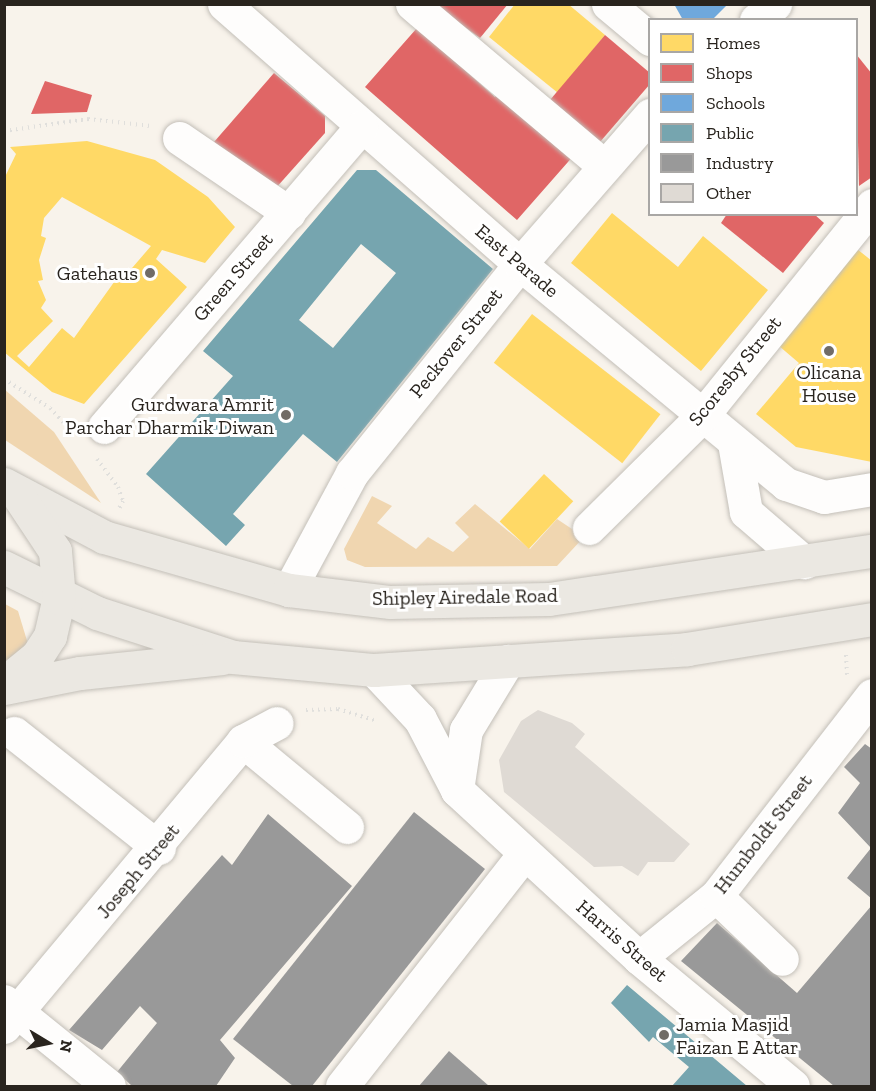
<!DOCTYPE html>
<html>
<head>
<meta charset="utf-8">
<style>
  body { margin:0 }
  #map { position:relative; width:876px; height:1091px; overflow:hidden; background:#f8f3eb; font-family:"Zilla Slab",serif }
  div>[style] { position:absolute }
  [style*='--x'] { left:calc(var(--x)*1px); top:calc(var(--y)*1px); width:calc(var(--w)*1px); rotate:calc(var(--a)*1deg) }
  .green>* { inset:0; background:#f0d6b0 }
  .homes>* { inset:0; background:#ffd966; transform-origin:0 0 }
  .shops>* { inset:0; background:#e06666 }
  .schools>* { inset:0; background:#6fa8dc }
  .public>* { inset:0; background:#76a5af }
  .industry>* { inset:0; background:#999 }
  .building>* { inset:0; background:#dfdad4 }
  .path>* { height:4px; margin-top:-2px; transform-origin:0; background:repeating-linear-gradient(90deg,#e0dfdc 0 1.5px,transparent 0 6px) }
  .roads { filter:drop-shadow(0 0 2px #c3bfb8) drop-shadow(0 0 2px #c3bfb8) }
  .minor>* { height:33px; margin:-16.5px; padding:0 16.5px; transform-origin:16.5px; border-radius:16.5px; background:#fefdfc }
  .major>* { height:33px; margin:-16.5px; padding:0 16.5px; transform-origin:16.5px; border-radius:16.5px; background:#ebe8e2 }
  .dots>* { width:16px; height:16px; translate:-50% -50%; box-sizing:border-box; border:3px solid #fff; border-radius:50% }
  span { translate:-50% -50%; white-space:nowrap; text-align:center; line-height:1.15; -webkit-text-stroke:6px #fff; paint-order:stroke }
  .street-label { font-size:20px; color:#29241e }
  .poi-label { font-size:20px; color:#29241e }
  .right { translate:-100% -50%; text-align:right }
  .left { translate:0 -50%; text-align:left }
  .frame { position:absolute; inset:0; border:6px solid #29241e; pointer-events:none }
  .legend { position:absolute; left:648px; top:18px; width:210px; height:198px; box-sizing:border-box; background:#fff; border:2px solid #a9a7a5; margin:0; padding:8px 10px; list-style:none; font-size:18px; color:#29241e }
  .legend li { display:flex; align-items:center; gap:12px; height:30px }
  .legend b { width:30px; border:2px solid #a9a7a5 }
  .north { position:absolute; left:18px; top:1013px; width:60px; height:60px; -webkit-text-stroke:4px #fff; paint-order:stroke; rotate:100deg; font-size:16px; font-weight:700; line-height:24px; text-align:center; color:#29241e }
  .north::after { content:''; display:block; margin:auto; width:21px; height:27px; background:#29241e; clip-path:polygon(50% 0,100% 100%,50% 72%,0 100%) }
</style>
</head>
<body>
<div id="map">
  <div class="green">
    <div style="clip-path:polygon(4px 389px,54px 432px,101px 503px,5px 440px)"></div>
    <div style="clip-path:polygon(372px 496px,392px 506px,377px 523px,416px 549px,428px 537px,453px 552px,469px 537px,455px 523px,475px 504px,530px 549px,557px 519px,584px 537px,557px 566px,365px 567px,347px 560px,344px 549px)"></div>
    <div style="clip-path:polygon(5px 604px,18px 611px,28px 644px,5px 663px)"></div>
  </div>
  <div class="homes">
    <div style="clip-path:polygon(515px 4px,568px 4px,605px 35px,558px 93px,489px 37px)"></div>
    <div style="clip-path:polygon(evenodd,87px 141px,155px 160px,208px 197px,235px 227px,205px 263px,162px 250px,156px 259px,187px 287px,84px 404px,52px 392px,4px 352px,4px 179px,16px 154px,10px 147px,87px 141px,62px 197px,151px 246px,126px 275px,122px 271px,74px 338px,62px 328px,29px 367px,17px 356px,53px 321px,41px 308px,46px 300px,38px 281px,43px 280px,39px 260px,46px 238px,41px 236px,44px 218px,62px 197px)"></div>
    <div style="clip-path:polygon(612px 213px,678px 267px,703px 236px,768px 290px,701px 371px,571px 263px)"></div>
    <div style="clip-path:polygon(852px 245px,872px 261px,872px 462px,796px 447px,756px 414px,799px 363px,772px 340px)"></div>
    <div style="left:532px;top:314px;width:163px;height:62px;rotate:38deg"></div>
    <div style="left:544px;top:474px;width:40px;height:65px;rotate:43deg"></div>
  </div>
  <div class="shops">
    <div style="clip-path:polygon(433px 4px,508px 4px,480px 38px)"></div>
    <div style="clip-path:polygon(417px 28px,495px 97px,502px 89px,575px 154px,517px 220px,365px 87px)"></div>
    <div style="clip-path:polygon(605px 35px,650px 73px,650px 84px,600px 142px,550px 100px)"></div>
    <div style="clip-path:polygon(856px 54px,872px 74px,872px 177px,859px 186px)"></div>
    <div style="clip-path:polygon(274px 73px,325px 116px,325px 133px,275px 189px,214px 142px)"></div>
    <div style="clip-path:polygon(45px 81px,92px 95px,87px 112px,31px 114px)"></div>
    <div style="clip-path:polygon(727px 214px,814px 214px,824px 223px,783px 273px,721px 223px)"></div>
  </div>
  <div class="schools">
    <div style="clip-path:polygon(674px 4px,728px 4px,712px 20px,683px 20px)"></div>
  </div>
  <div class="public">
    <div style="clip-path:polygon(evenodd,357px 170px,376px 170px,493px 269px,337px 462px,303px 434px,233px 514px,245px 525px,226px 546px,146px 474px,233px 376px,203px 351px,357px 170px,361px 244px,396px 273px,333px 348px,299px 320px,361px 244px)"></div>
    <div style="clip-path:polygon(627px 985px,747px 1086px,672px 1086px,689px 1067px,653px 1037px,649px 1042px,611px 1003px)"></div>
  </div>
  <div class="industry">
    <div style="clip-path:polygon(865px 744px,872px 749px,872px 899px,847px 878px,871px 848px,838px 813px,860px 783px,844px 767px)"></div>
    <div style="clip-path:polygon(414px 812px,485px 869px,312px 1086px,293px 1086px,233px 1039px)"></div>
    <div style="clip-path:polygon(268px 814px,352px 886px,220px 1040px,235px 1058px,216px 1086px,132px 1086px,117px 1072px,157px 1023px,140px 1006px,102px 1050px,69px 1030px,222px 855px,232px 865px)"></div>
    <div style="clip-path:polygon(872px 905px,872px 1086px,834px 1086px,681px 961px,717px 923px,797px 993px)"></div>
    <div style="clip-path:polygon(449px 1051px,489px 1086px,419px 1086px)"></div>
  </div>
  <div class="building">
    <div style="clip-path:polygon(538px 710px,572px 723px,585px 734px,575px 747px,690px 844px,674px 862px,648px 862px,638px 876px,622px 866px,594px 867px,504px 792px,499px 760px,521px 721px)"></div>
  </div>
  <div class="path">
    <div style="--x:4;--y:131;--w:85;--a:-8.1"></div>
    <div style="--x:88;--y:119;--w:64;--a:6.2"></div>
    <div style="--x:4;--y:379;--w:54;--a:32.2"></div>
    <div style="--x:50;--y:408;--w:35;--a:47"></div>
    <div style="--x:97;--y:459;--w:35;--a:53"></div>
    <div style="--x:118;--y:487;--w:15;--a:70"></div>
    <div style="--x:123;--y:501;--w:9;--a:117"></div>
    <div style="--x:846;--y:655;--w:20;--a:87"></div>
    <div style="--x:306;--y:710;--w:32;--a:-2"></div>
    <div style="--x:338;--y:709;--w:41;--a:17.1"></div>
  </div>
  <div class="roads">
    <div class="minor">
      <div style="--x:224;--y:4;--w:394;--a:41.3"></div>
      <div style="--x:520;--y:264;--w:345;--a:39.6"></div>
      <div style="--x:786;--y:484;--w:40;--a:18.9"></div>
      <div style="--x:824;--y:497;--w:49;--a:-9.5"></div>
      <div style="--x:412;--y:4;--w:250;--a:40.1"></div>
      <div style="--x:608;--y:4;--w:55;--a:39.8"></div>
      <div style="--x:756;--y:20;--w:25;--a:-40"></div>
      <div style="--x:179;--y:138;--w:133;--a:34.3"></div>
      <div style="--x:104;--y:427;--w:395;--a:-49.4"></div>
      <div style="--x:734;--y:443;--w:70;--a:80.1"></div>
      <div style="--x:746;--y:512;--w:77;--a:40.8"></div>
      <div style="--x:589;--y:528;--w:159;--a:-44.7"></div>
      <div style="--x:702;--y:416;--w:271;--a:-51.1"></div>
      <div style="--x:289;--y:590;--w:133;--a:-61.7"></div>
      <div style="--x:352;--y:473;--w:268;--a:-51.2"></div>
      <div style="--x:520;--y:264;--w:198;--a:-48.9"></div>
      <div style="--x:374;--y:670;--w:67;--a:46.8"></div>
      <div style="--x:420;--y:719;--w:80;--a:62.5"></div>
      <div style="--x:457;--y:790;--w:61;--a:-81.5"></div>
      <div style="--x:466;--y:730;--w:81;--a:-58.7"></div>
      <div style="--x:14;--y:733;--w:185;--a:38.4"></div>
      <div style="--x:243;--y:741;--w:135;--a:39.6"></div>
      <div style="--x:457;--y:790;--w:248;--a:42.7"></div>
      <div style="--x:639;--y:958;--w:200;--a:39.7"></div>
      <div style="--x:716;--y:896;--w:91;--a:43.7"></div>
      <div style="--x:639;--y:958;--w:99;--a:-38.8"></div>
      <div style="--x:716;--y:896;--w:254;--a:-52.2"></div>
      <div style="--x:4;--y:1001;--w:135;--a:39"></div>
      <div style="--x:4;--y:1027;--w:373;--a:-50.1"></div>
      <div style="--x:243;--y:741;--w:38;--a:-28"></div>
      <div style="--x:342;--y:1086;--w:295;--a:-51.9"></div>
    </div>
    <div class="major">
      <div style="--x:4;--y:484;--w:113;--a:27.9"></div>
      <div style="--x:104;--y:537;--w:192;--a:16"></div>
      <div style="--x:289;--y:590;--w:102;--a:6.8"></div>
      <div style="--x:390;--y:602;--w:159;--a:-1.1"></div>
      <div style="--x:549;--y:599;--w:327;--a:-8.5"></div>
      <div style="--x:4;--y:567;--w:104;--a:26.3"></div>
      <div style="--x:97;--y:613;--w:143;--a:17.9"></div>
      <div style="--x:233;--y:657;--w:142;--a:5.3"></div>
      <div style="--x:374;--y:670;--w:314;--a:-3.8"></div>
      <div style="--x:687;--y:649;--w:187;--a:-9.2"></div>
      <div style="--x:4;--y:683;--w:43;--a:-39.3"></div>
      <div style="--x:37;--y:656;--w:24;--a:-57"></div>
      <div style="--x:50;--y:636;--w:39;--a:-77"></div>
      <div style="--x:59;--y:598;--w:47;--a:-94.9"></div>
      <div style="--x:55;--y:551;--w:65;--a:-123.7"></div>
      <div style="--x:4;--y:688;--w:77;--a:-11.2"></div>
      <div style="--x:80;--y:673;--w:143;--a:-6"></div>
    </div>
  </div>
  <div class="dots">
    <div style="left:150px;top:273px;background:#716c66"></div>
    <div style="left:829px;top:351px;background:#716c66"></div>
    <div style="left:286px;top:415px;background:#716c66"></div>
    <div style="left:664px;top:1035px;background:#716c66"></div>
  </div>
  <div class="street-label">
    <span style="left:517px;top:261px;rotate:40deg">East Parade</span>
    <span style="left:233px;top:277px;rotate:-49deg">Green Street</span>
    <span style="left:456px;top:343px;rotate:-51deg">Peckover Street</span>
    <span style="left:735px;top:371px;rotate:-51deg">Scoresby Street</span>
    <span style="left:465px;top:597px;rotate:-1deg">Shipley Airedale Road</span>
    <span style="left:763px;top:834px;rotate:-52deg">Humboldt Street</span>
    <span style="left:138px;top:871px;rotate:-50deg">Joseph Street</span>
    <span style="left:622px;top:941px;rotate:41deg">Harris Street</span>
  </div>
  <div class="poi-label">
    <span class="right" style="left:138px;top:273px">Gatehaus</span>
    <span style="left:829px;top:384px">Olicana<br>House</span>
    <span class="right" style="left:274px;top:416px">Gurdwara Amrit<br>Parchar Dharmik Diwan</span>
    <span class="left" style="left:676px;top:1036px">Jamia Masjid<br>Faizan E Attar</span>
  </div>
  <div class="frame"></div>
  <ul class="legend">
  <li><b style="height:16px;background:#ffd966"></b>Homes</li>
  <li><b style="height:16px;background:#e06666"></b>Shops</li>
  <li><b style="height:16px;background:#6fa8dc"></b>Schools</li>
  <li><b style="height:16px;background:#76a5af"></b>Public</li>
  <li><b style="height:16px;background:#999"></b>Industry</li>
  <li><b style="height:16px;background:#dfdad4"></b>Other</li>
  </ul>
  <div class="north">N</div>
</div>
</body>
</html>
